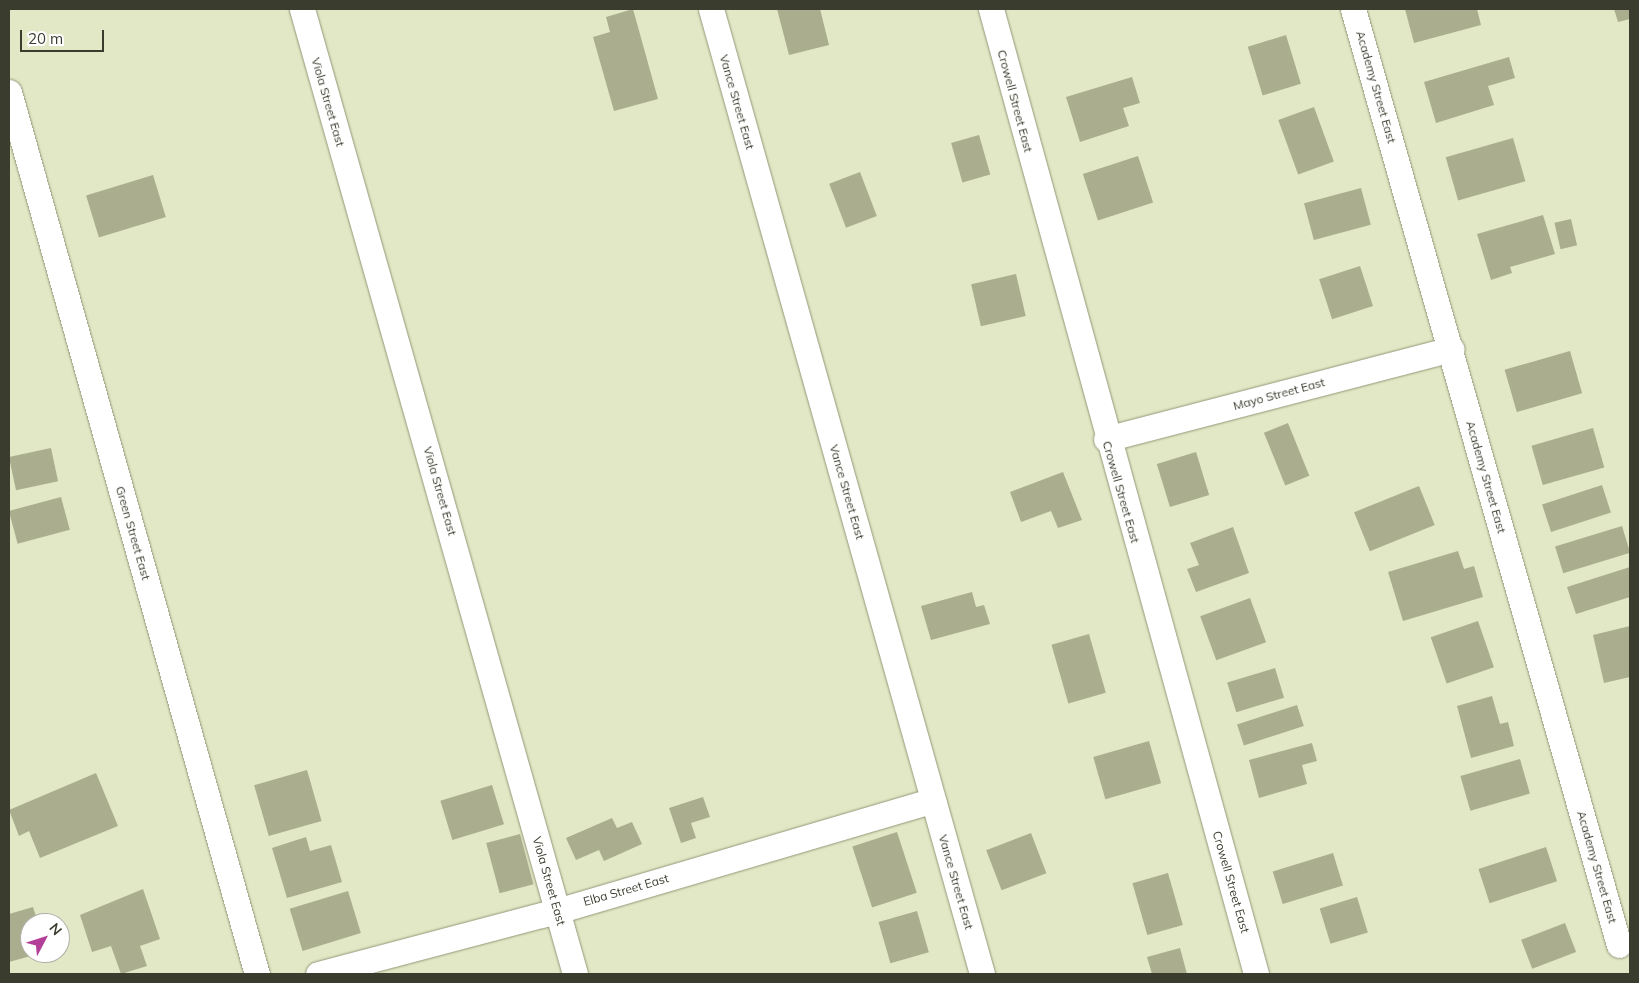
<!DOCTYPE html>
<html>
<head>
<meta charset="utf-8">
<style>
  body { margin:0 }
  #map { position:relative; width:1639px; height:983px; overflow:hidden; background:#e2e7c5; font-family:Mulish,sans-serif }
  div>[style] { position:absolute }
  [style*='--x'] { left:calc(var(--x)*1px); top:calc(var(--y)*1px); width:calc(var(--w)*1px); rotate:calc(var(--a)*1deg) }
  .building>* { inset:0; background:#aaae8e; transform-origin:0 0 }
  .roads { filter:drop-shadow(0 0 1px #949879) drop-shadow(0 0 1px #949879) }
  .minor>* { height:25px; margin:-12.5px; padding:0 12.5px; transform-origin:12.5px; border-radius:12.5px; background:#fff }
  span { translate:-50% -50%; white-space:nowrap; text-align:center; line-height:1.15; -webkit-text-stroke:4px #fff; paint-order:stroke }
  .street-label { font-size:12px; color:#3a3c2e }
  .frame { position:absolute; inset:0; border:10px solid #3a3c2e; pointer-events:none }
  .north { position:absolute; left:20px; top:913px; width:50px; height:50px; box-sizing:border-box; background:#fff; border:1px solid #b0b1ab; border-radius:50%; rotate:50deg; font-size:14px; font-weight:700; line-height:20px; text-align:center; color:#3a3c2e }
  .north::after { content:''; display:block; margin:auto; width:18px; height:22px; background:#b33f98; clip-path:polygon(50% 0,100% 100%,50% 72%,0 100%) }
  .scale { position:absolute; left:20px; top:30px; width:84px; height:22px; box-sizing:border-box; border:2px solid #3a3c2e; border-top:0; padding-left:6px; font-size:15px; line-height:18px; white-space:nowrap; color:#3a3c2e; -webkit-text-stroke:4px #fff; paint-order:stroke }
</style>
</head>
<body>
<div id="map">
  <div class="building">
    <div style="clip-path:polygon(633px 9px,658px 99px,614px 111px,593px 37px,610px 32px,606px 17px)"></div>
    <div style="clip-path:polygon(777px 9px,820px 9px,829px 45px,789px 55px)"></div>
    <div style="clip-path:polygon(1405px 9px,1477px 9px,1481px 25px,1414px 43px)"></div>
    <div style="clip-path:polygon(1614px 9px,1630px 9px,1630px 19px,1618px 22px)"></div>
    <div style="left:1286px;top:35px;width:51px;height:40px;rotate:73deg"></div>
    <div style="clip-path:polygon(1509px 57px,1515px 78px,1488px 86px,1494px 105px,1436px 123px,1424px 82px)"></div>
    <div style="clip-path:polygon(1132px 77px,1140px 103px,1123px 108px,1129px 126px,1080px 142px,1066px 97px)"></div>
    <div style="left:1314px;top:107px;width:58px;height:38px;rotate:70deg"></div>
    <div style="left:979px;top:135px;width:41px;height:29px;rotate:74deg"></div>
    <div style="left:1513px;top:138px;width:45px;height:70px;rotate:74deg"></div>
    <div style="left:1138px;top:156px;width:49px;height:58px;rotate:72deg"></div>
    <div style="left:860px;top:172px;width:47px;height:33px;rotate:69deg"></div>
    <div style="left:153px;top:175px;width:44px;height:70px;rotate:73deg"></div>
    <div style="left:1361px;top:188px;width:38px;height:59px;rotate:75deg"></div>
    <div style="clip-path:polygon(1543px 215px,1555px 254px,1510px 267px,1512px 273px,1491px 280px,1477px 234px)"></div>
    <div style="left:1571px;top:219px;width:27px;height:17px;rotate:77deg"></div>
    <div style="left:1360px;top:266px;width:42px;height:43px;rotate:72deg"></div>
    <div style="left:1016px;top:274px;width:43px;height:46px;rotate:77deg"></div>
    <div style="left:1570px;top:351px;width:44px;height:68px;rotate:74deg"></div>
    <div style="left:1288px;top:423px;width:57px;height:26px;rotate:68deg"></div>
    <div style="left:1593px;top:428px;width:41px;height:64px;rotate:74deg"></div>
    <div style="left:51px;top:448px;width:34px;height:43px;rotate:78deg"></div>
    <div style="left:1196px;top:452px;width:45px;height:41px;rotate:73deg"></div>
    <div style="clip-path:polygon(1063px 472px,1082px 520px,1058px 528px,1051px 511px,1021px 522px,1010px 492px)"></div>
    <div style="left:1602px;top:485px;width:29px;height:63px;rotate:72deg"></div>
    <div style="left:1419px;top:486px;width:42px;height:70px;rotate:68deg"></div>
    <div style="left:61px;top:497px;width:34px;height:54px;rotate:75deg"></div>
    <div style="left:1622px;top:526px;width:28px;height:70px;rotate:73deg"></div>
    <div style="clip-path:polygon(1233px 527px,1249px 573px,1196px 592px,1187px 569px,1199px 565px,1190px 543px)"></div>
    <div style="clip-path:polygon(1458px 551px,1464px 569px,1474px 566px,1483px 597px,1403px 621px,1388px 572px)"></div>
    <div style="clip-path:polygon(1630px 567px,1630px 597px,1576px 614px,1567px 587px)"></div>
    <div style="clip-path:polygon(972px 592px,976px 607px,984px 605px,990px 624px,931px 640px,921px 606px)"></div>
    <div style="left:1250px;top:598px;width:47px;height:53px;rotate:70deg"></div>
    <div style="left:1478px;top:621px;width:49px;height:50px;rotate:71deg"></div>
    <div style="clip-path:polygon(1630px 626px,1630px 677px,1604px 683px,1593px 635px)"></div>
    <div style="left:1089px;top:634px;width:61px;height:39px;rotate:74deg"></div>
    <div style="left:1275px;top:668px;width:31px;height:50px;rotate:73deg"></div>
    <div style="clip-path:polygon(1492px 696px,1500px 724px,1508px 722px,1514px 746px,1471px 758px,1457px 706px)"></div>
    <div style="left:1297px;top:705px;width:22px;height:63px;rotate:72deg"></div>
    <div style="left:1149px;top:741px;width:44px;height:58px;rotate:74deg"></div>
    <div style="clip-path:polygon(1312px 743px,1317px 761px,1302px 765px,1307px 784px,1259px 798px,1249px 760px)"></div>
    <div style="left:1520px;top:759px;width:36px;height:62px;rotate:74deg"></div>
    <div style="left:307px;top:770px;width:53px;height:55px;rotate:74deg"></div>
    <div style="clip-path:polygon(96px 773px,118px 826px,40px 858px,29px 831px,19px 836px,9px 810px)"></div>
    <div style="left:492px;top:785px;width:41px;height:54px;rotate:73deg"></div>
    <div style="clip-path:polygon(703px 797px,710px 817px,691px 823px,696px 838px,681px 843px,669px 808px)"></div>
    <div style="clip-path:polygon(612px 818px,617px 828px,632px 822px,642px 844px,604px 861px,599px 850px,576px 860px,566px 838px)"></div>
    <div style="left:897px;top:832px;width:64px;height:47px;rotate:72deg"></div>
    <div style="left:1031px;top:833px;width:43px;height:48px;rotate:69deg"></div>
    <div style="left:520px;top:834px;width:52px;height:35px;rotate:75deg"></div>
    <div style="clip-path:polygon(306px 837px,310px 851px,331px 845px,342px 882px,287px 898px,272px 848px)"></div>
    <div style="left:1546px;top:847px;width:36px;height:71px;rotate:72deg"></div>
    <div style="left:1333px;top:853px;width:34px;height:63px;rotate:73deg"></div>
    <div style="left:1168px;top:873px;width:54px;height:37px;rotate:74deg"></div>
    <div style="clip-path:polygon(143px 889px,160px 939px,140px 946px,147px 966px,121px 974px,111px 946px,92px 952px,80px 915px)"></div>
    <div style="left:348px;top:891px;width:44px;height:61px;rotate:73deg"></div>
    <div style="left:1357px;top:897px;width:37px;height:39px;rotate:73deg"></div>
    <div style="clip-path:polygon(33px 907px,38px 923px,30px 923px,30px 953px,38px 954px,9px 962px,9px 914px)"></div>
    <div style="left:917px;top:911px;width:43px;height:40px;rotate:74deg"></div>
    <div style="left:1565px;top:923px;width:31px;height:47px;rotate:69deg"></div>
    <div style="clip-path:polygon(1180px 948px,1187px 974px,1152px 974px,1147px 957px)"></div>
  </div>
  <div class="roads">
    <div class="minor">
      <div style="--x:302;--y:9;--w:1003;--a:74.2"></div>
      <div style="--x:711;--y:9;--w:1002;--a:74.31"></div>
      <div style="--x:991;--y:9;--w:1001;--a:74.64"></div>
      <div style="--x:1353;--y:9;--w:973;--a:74.14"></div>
      <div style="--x:9;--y:92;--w:916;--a:74.3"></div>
      <div style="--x:1106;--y:439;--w:357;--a:-14.6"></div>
      <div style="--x:318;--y:974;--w:247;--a:-14.8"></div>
      <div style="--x:557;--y:911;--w:392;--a:-16.4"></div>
    </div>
  </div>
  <div class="street-label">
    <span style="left:1376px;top:87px;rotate:74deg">Academy Street East</span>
    <span style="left:1015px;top:101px;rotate:75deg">Crowell Street East</span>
    <span style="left:328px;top:102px;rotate:74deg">Viola Street East</span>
    <span style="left:737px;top:102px;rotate:74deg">Vance Street East</span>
    <span style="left:1279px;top:394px;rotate:-15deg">Mayo Street East</span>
    <span style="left:1486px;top:477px;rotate:74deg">Academy Street East</span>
    <span style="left:440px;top:491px;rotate:74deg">Viola Street East</span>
    <span style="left:847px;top:492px;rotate:74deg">Vance Street East</span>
    <span style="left:1121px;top:492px;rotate:74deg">Crowell Street East</span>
    <span style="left:133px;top:533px;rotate:74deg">Green Street East</span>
    <span style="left:1597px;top:867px;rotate:74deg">Academy Street East</span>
    <span style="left:549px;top:881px;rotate:74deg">Viola Street East</span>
    <span style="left:956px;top:882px;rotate:74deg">Vance Street East</span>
    <span style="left:1231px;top:882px;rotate:74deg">Crowell Street East</span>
    <span style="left:626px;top:890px;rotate:-16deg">Elba Street East</span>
  </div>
  <div class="frame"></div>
  <div class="north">N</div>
  <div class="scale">20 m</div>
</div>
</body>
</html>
